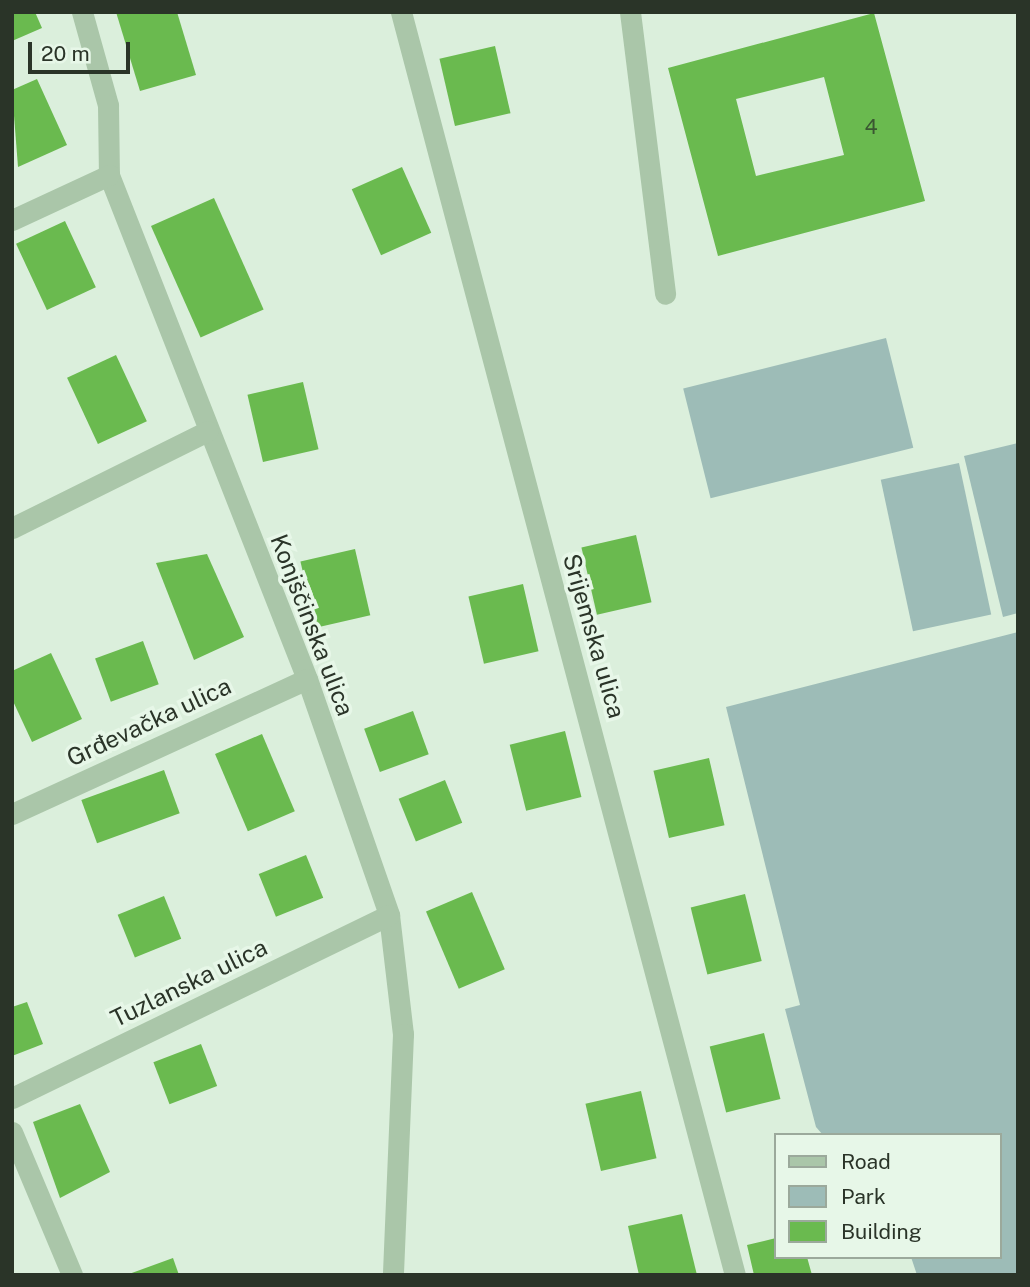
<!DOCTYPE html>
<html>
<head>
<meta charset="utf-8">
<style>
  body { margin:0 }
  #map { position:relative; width:1030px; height:1287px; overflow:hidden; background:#dbefdc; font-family:"Public Sans",sans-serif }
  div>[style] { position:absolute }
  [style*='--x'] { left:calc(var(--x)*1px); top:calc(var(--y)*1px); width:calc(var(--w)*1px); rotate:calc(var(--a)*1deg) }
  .green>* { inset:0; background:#9dbcb7; transform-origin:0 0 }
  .building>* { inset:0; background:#6aba4f; transform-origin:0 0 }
  .minor>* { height:21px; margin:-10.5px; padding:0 10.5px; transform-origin:10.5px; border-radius:10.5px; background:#aac6a9 }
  span { translate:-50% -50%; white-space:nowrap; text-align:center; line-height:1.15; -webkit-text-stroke:7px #e7f7e8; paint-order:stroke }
  .number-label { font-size:21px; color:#3a5632 }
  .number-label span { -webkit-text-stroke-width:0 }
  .street-label { font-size:24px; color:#2a3428 }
  .frame { position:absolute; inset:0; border:14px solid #2a3428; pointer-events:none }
  .legend { position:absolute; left:774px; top:1133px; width:228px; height:126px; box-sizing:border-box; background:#e7f7e8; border:2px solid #9ba99b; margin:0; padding:9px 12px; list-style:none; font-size:21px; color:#2a3428 }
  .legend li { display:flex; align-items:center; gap:14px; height:35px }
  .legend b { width:35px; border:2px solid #9ba99b }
  .scale { position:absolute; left:28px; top:42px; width:102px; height:32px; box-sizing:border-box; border:4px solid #2a3428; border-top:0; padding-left:9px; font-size:21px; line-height:24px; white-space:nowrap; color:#2a3428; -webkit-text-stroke:5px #e7f7e8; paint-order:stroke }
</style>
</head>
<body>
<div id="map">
  <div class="green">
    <div style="left:886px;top:338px;width:113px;height:209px;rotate:76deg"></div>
    <div style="clip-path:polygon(1018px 443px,1018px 613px,1003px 617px,964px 456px)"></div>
    <div style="left:959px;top:463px;width:155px;height:80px;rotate:78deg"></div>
    <div style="clip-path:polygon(1018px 632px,1018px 1275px,917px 1275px,911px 1257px,1000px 1257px,1000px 1135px,823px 1135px,816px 1127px,785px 1009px,800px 1005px,726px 707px)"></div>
  </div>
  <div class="building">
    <div style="clip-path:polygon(12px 12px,35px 12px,42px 28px,12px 41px)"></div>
    <div style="clip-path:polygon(116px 12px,177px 12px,196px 75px,140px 91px)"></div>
    <div style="clip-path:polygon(evenodd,874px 13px,925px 201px,718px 256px,668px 68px,874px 13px,824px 77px,844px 155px,756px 176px,736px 99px,824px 77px)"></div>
    <div style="left:495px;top:46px;width:69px;height:57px;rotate:77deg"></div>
    <div style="clip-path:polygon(37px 79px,67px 145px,18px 167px,12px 90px)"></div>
    <div style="left:402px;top:167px;width:72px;height:55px;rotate:66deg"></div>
    <div style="left:214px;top:198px;width:122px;height:69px;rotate:66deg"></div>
    <div style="left:65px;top:221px;width:73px;height:54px;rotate:65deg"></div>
    <div style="left:116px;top:355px;width:73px;height:54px;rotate:65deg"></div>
    <div style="left:303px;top:382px;width:69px;height:57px;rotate:77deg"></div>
    <div style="left:636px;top:535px;width:69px;height:56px;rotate:77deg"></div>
    <div style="left:355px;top:549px;width:68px;height:56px;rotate:77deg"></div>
    <div style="clip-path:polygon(207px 554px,244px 637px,194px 660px,156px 563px)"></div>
    <div style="left:523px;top:584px;width:69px;height:56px;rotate:77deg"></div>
    <div style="left:143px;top:641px;width:46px;height:51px;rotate:70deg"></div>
    <div style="clip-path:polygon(51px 653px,82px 719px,32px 742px,12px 699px,12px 671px)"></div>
    <div style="left:413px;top:711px;width:46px;height:52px;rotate:70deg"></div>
    <div style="left:565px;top:731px;width:68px;height:57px;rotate:76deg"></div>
    <div style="left:262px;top:734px;width:84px;height:51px;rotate:67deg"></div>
    <div style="left:709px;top:758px;width:69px;height:57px;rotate:77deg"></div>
    <div style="left:164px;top:770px;width:46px;height:88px;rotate:70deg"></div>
    <div style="left:445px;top:780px;width:46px;height:50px;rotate:68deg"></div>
    <div style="left:306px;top:855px;width:46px;height:51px;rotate:68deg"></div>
    <div style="left:472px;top:892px;width:84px;height:50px;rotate:67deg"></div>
    <div style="left:745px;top:894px;width:69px;height:56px;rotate:76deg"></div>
    <div style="left:164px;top:896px;width:46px;height:50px;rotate:68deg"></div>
    <div style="clip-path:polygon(27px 1002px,43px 1044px,12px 1056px,12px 1007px)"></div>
    <div style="left:764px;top:1033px;width:68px;height:56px;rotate:76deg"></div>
    <div style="left:201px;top:1044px;width:45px;height:51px;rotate:69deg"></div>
    <div style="left:641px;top:1091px;width:69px;height:57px;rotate:77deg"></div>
    <div style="clip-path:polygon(80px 1104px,110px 1172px,60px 1198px,33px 1122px)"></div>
    <div style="clip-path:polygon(682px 1214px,697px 1275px,639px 1275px,628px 1226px)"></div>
    <div style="clip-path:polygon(776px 1238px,776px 1257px,807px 1257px,812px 1275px,754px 1275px,747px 1245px)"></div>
    <div style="clip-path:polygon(173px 1258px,179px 1275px,129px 1275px,129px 1274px)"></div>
  </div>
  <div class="minor">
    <div style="--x:82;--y:12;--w:97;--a:74.4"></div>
    <div style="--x:108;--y:105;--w:70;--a:89.2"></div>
    <div style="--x:109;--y:175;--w:541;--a:68.55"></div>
    <div style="--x:307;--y:679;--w:250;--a:70.8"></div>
    <div style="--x:389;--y:915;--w:120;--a:83.3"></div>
    <div style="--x:403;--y:1034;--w:241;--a:92.4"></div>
    <div style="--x:401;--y:12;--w:1306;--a:75.19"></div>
    <div style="--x:630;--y:12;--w:284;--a:82.9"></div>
    <div style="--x:12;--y:220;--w:107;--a:-24.9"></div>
    <div style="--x:12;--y:528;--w:218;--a:-26.4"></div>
    <div style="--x:12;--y:814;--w:324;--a:-24.6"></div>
    <div style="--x:12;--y:1098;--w:419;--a:-25.9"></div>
    <div style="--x:12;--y:1132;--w:155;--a:67.2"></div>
  </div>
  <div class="number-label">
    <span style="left:871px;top:127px">4</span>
  </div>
  <div class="street-label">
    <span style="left:312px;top:625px;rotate:69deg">Konjščinska ulica</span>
    <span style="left:594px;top:636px;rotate:74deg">Srijemska ulica</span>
    <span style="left:149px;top:722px;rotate:-25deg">Grđevačka ulica</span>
    <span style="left:189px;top:983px;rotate:-26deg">Tuzlanska ulica</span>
  </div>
  <div class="frame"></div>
  <ul class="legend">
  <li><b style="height:9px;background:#aac6a9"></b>Road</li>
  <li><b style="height:19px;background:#9dbcb7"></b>Park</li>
  <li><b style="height:19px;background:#6aba4f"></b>Building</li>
  </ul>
  <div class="scale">20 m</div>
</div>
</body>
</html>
